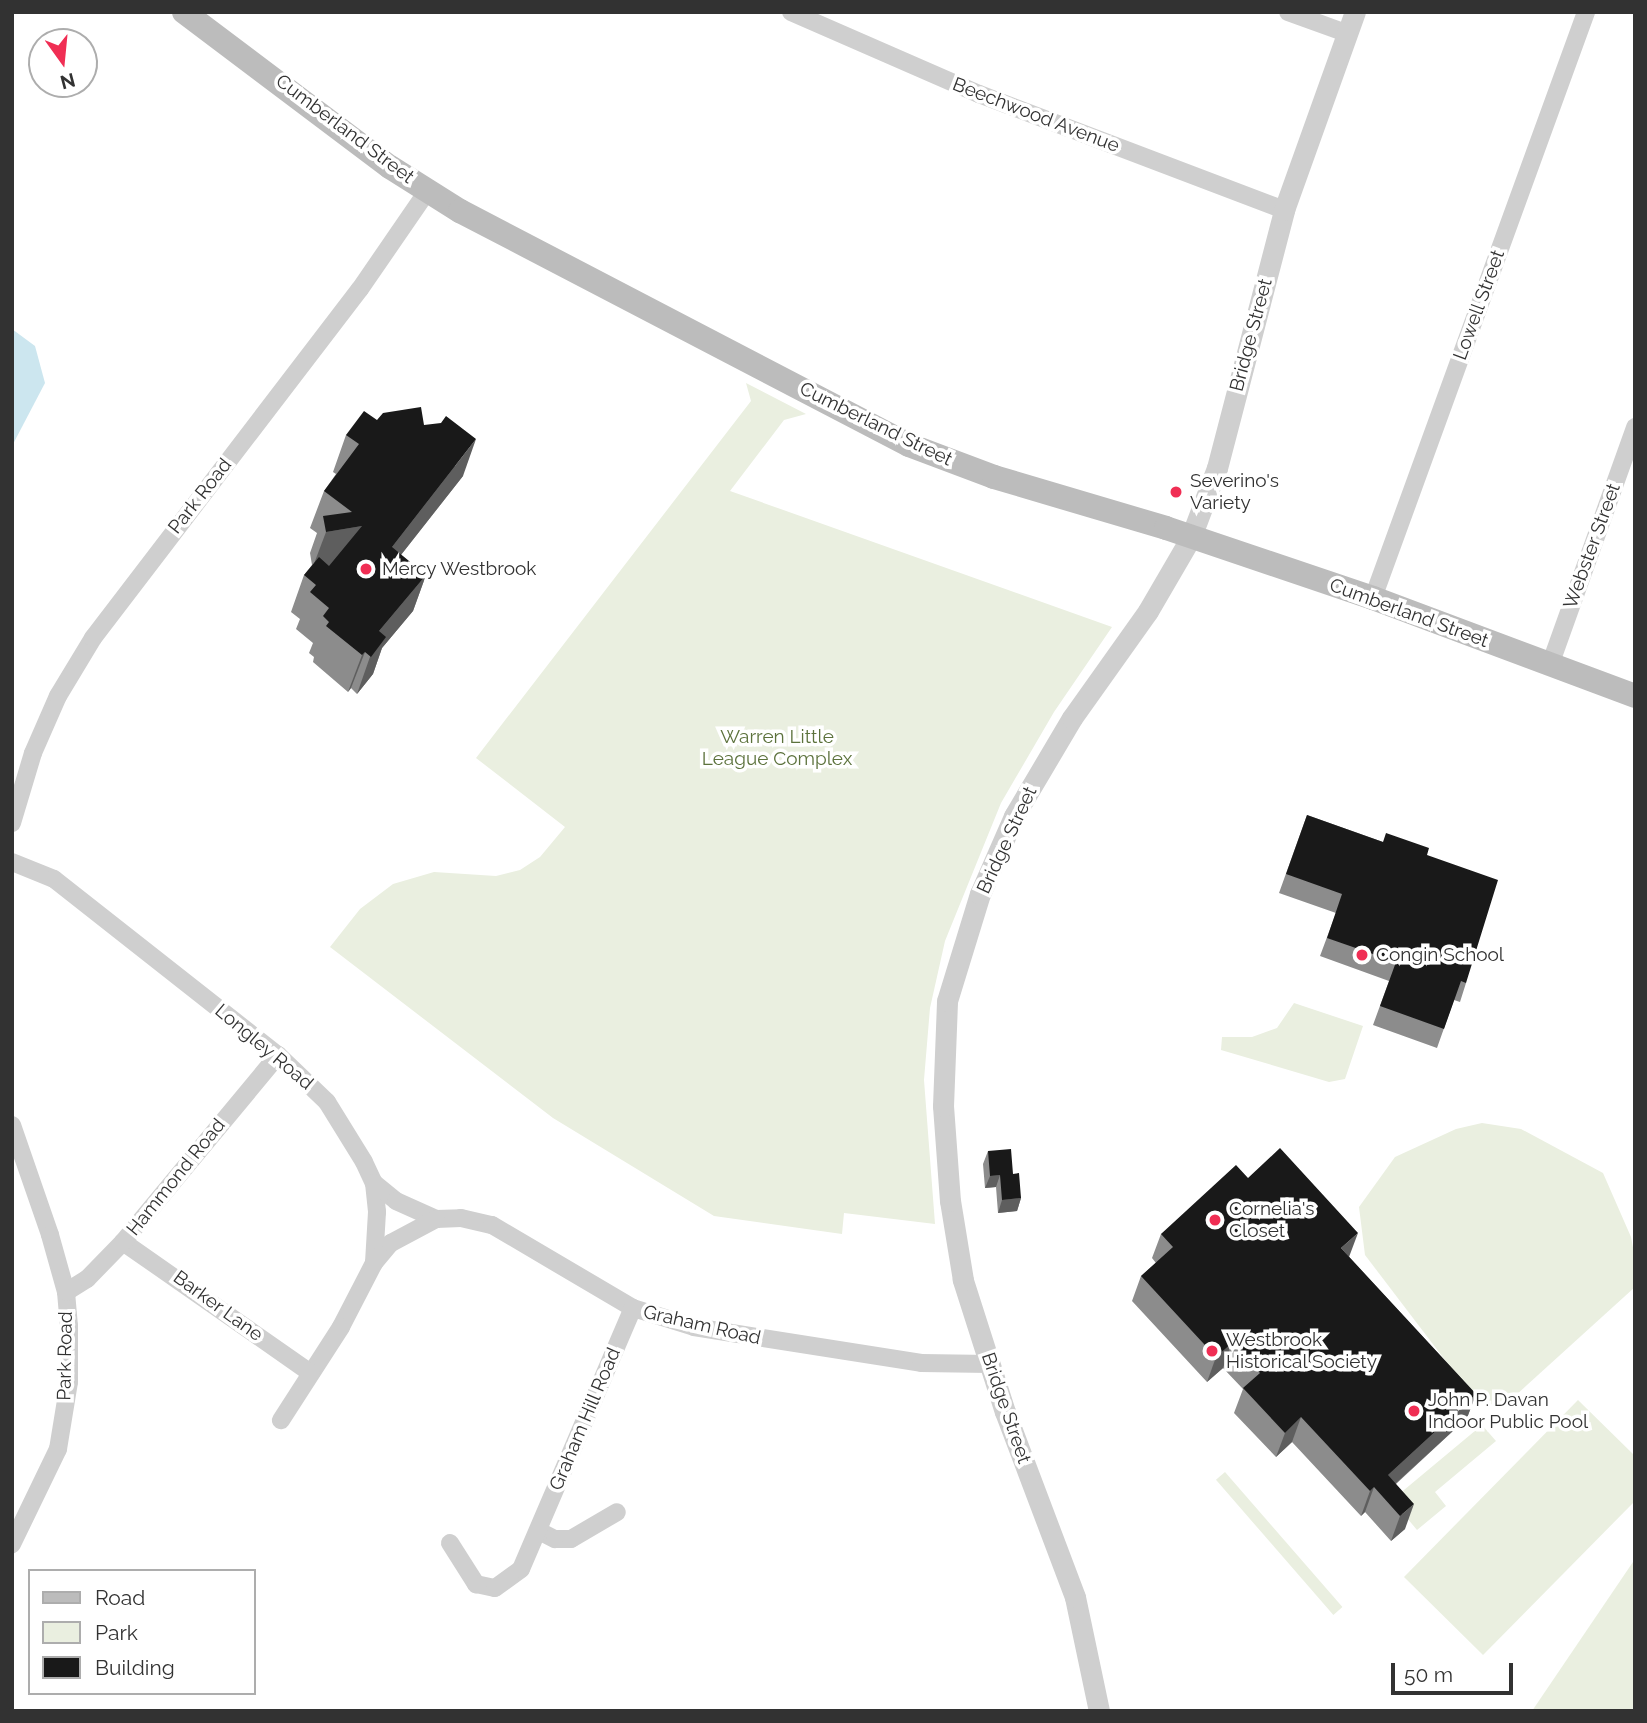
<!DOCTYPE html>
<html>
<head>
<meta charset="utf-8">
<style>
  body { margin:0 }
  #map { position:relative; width:1647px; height:1723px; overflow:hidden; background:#fff; font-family:Raleway,sans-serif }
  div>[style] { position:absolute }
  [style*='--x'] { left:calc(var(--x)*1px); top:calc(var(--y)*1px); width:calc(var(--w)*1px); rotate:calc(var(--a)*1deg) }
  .green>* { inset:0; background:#eaefe0; transform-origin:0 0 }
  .water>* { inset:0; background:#cce6ef }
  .minor>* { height:18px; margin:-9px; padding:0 9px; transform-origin:9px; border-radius:9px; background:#cfcfcf }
  .tertiary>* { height:21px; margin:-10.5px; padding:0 10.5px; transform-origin:10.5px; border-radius:10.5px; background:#cfcfcf }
  .secondary>* { height:24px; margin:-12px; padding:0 12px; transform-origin:12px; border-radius:12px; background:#bcbcbc }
  .wall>* { inset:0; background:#8c8c8c }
  .shaded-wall>* { inset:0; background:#5e5e5e }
  .building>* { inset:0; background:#191919 }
  .dots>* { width:19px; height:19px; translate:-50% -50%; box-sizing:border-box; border:4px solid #fff; border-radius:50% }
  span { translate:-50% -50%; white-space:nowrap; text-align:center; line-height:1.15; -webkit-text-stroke:7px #fff; paint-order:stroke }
  .street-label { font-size:19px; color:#323232 }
  .poi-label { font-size:19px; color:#323232 }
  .left { translate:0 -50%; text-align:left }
  .park-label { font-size:19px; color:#5c723c }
  .frame { position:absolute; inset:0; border:14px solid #323232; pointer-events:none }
  .legend { position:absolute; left:28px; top:1569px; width:228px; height:126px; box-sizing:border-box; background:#fff; border:2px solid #adadad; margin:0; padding:9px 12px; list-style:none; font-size:21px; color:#323232 }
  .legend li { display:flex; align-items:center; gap:14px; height:35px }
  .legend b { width:35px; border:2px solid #adadad }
  .north { position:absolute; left:28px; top:28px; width:70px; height:70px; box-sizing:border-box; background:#fff; border:2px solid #adadad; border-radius:50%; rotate:165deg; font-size:19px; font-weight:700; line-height:28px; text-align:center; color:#323232 }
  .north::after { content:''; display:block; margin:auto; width:24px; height:32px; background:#f02e54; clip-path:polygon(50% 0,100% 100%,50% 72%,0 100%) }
  .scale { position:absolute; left:1391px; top:1663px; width:122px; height:32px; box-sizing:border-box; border:4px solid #323232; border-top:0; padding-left:9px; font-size:21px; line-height:24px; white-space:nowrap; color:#323232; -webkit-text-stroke:5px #fff; paint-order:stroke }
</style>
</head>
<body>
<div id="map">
  <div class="green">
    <div style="clip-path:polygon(746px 383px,806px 414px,784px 420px,730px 491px,1112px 627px,1054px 712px,1001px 803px,945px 941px,930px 1008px,924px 1080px,935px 1224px,844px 1213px,842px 1234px,714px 1216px,553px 1118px,330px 947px,360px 909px,393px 884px,434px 872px,496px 876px,520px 870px,540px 857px,565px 827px,476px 758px,751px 401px)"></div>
    <div style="clip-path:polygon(1294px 1003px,1363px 1026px,1345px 1079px,1329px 1082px,1221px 1050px,1222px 1037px,1252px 1037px,1277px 1028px)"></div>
    <div style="clip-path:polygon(1482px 1123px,1521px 1129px,1603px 1173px,1631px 1237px,1635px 1258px,1635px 1287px,1504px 1406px,1477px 1402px,1365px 1255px,1359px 1207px,1395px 1157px,1456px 1129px)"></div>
    <div style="clip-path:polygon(1578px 1400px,1635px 1456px,1635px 1501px,1483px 1655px,1404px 1577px)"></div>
    <div style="clip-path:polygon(1482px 1425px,1496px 1441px,1435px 1492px,1446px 1506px,1417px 1530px,1392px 1500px)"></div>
    <div style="left:1225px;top:1472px;width:179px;height:12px;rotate:49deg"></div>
    <div style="clip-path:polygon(1635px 1559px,1635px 1711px,1532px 1711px)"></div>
  </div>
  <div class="water">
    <div style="clip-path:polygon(12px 329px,35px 346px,45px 383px,12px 446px)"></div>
  </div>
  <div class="minor">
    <div style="--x:791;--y:12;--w:205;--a:23.6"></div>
    <div style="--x:979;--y:94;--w:326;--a:20.8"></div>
    <div style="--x:1288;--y:12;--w:62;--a:19.9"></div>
    <div style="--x:1373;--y:598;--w:624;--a:-70.02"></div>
    <div style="--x:1550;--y:665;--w:253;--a:-70.3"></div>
    <div style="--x:12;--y:823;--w:73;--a:-73.3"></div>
    <div style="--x:33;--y:753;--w:62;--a:-66.3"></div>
    <div style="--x:58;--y:696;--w:68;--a:-58.9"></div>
    <div style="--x:93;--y:638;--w:439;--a:-52.6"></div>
    <div style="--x:360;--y:289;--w:120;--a:-55.5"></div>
    <div style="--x:12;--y:862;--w:45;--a:22"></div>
    <div style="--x:54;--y:879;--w:285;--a:38.2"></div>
    <div style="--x:278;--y:1055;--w:68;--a:43.8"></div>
    <div style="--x:327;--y:1102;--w:70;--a:58.3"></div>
    <div style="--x:364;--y:1162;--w:23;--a:65"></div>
    <div style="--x:374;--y:1183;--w:29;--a:84"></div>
    <div style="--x:377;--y:1212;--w:51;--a:93.4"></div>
    <div style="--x:374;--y:1263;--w:72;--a:117.3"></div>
    <div style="--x:341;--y:1327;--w:111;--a:122.8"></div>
    <div style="--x:12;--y:1125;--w:116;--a:70.9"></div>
    <div style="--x:50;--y:1235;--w:59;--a:74.3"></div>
    <div style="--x:66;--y:1292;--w:34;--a:85"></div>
    <div style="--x:69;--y:1326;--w:56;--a:90"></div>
    <div style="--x:69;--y:1382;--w:68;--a:99.3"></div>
    <div style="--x:58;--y:1449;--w:106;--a:115.8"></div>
    <div style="--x:374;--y:1183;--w:28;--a:39"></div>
    <div style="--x:396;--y:1201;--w:44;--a:24.2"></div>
    <div style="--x:436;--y:1219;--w:25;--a:-2"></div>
    <div style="--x:461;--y:1218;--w:32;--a:13"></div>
    <div style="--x:492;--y:1225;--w:164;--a:30.5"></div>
    <div style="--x:633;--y:1308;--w:64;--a:17.3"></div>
    <div style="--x:694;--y:1327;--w:230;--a:9"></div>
    <div style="--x:921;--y:1363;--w:69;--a:0.8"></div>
    <div style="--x:123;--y:1242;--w:229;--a:34.9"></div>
    <div style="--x:374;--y:1263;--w:26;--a:-50"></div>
    <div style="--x:391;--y:1243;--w:51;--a:-28.1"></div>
    <div style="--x:66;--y:1292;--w:25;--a:-32"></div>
    <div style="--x:87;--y:1279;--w:52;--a:-45.8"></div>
    <div style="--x:123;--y:1242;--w:243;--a:-50.3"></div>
    <div style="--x:539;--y:1531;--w:18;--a:27"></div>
    <div style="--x:555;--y:1539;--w:16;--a:0"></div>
    <div style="--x:571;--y:1539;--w:53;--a:-30.4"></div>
    <div style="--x:450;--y:1543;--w:49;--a:57.6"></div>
    <div style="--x:476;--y:1584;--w:19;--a:12"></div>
    <div style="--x:495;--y:1588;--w:32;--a:-36"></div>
    <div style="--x:521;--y:1569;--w:284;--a:-66.8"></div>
  </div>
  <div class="tertiary">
    <div style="--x:1099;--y:1711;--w:116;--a:-101.9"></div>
    <div style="--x:1075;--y:1597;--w:198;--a:-110.7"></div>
    <div style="--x:1005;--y:1412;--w:139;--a:-107.7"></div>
    <div style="--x:963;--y:1280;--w:80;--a:-99.3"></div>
    <div style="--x:950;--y:1201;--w:95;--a:-94.2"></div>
    <div style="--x:943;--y:1106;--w:105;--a:-87.8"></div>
    <div style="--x:947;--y:1001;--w:112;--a:-72.9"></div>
    <div style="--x:980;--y:894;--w:85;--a:-66.4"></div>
    <div style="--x:1014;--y:816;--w:114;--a:-59.4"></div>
    <div style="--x:1072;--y:718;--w:131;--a:-54.6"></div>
    <div style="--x:1148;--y:611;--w:86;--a:-59.8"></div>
    <div style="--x:1191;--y:537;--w:74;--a:-69.4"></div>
    <div style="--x:1217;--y:468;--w:267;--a:-75.4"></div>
    <div style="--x:1284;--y:210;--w:210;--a:-70.3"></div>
  </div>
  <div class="secondary">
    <div style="--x:184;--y:12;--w:258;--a:37"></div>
    <div style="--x:390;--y:167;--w:83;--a:32.2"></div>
    <div style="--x:460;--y:211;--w:506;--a:27.53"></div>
    <div style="--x:909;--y:445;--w:91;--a:20.6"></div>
    <div style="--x:994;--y:477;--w:179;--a:16.5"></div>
    <div style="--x:1166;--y:528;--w:219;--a:18.7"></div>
    <div style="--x:1373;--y:598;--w:280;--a:20.5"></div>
  </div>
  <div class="wall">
    <div style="clip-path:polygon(377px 420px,424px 425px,463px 476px,401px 555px,426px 575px,413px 611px,382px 648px,373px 674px,357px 694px,351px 688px,348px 692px,313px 662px,314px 657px,309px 653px,313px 643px,296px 629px,300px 619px,291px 612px,304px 575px,312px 565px,310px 553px,317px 533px,310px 528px,324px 491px,336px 474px,333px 472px,346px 435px)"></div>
    <div style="clip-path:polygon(1307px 815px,1383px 842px,1427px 855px,1466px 983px,1460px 1002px,1454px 1000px,1437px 1048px,1373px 1025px,1389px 981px,1320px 956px,1336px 913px,1279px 893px)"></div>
    <div style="clip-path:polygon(988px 1151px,1013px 1174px,1021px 1198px,1017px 1211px,998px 1213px,996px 1187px,985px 1188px,983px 1164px)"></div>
    <div style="clip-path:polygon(1248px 1178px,1349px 1257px,1476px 1394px,1467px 1418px,1396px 1484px,1405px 1529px,1391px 1541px,1365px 1512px,1361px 1516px,1292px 1442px,1276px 1457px,1234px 1413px,1243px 1389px,1223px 1368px,1207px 1382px,1132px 1301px,1141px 1276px,1156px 1263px,1152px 1258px,1161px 1234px)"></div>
  </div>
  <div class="shaded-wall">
    <div style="clip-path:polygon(476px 439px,463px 476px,378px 584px,392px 547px)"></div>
    <div style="clip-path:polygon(362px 526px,348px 563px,312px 569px,326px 532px)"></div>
    <div style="clip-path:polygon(426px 575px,413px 611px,382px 648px,373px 674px,357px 694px,379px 631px)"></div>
    <div style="clip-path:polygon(365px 652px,351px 688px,348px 692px,362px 655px)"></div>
    <div style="clip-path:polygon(1000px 1175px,996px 1187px,985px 1188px,990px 1176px)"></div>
    <div style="clip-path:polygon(1021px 1198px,1017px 1211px,998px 1213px,1002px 1200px)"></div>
    <div style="clip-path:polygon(1358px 1233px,1349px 1257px,1341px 1248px)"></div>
    <div style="clip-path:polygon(1232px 1343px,1223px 1368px,1207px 1382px,1216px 1357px)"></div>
    <div style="clip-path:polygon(1476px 1394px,1467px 1418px,1382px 1496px,1388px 1475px)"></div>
    <div style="clip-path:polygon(1301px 1417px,1292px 1442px,1276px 1457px,1285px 1433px)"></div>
    <div style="clip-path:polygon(1374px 1487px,1365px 1512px,1361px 1516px,1370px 1491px)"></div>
    <div style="clip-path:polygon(1414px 1504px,1405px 1529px,1391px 1541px,1400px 1516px)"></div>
  </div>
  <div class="building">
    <div style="clip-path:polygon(421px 407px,424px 425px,441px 423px,446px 416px,476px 439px,392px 547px,426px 575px,379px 631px,386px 637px,371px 657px,365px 652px,362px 655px,326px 626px,329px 622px,323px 616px,329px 608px,310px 592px,316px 585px,304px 575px,319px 557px,329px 566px,362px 526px,326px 532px,323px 516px,352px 512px,324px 491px,359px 444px,346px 435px,364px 411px,377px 420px,383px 413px)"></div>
    <div style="clip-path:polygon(1307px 815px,1383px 842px,1386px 833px,1429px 848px,1427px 855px,1498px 880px,1466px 983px,1461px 981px,1444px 1029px,1380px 1006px,1396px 962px,1327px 938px,1342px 894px,1286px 874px)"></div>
    <div style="clip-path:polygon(1280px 1148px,1358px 1233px,1341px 1248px,1476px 1394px,1388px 1475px,1414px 1504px,1400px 1516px,1374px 1487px,1370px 1491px,1301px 1417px,1285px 1433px,1243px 1388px,1260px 1373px,1232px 1343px,1216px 1357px,1141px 1276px,1173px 1247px,1161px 1234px,1236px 1165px,1248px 1178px)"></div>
    <div style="clip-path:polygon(1011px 1149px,1013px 1174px,1019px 1173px,1021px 1198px,1002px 1200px,1000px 1175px,990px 1176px,988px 1151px)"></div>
  </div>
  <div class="dots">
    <div style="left:1176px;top:492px;background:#f02e54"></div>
    <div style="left:366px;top:569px;background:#f02e54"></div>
    <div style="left:1362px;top:955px;background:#f02e54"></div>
    <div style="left:1215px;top:1220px;background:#f02e54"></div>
    <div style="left:1212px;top:1351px;background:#f02e54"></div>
    <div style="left:1414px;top:1411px;background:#f02e54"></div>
  </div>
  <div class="street-label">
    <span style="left:1036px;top:115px;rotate:21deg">Beechwood Avenue</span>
    <span style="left:345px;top:129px;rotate:37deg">Cumberland Street</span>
    <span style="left:1479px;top:305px;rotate:-70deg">Lowell Street</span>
    <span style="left:1251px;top:335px;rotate:-75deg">Bridge Street</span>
    <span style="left:876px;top:424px;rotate:26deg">Cumberland Street</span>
    <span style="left:200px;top:496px;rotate:-52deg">Park Road</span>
    <span style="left:1592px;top:546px;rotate:-70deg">Webster Street</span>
    <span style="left:1409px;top:613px;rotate:20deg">Cumberland Street</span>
    <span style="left:1007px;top:840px;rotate:-65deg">Bridge Street</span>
    <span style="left:264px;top:1047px;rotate:40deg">Longley Road</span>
    <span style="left:176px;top:1177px;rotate:-51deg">Hammond Road</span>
    <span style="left:218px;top:1306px;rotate:36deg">Barker Lane</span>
    <span style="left:702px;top:1325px;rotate:13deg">Graham Road</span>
    <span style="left:65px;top:1356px;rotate:-89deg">Park Road</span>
    <span style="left:1006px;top:1408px;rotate:71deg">Bridge Street</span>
    <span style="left:585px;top:1419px;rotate:-67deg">Graham Hill Road</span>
  </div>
  <div class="poi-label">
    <span class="left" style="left:1190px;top:492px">Severino's<br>Variety</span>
    <span class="left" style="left:382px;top:569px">Mercy Westbrook</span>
    <span class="left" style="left:1376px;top:955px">Congin School</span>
    <span class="left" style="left:1229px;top:1220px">Cornelia's<br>Closet</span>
    <span class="left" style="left:1226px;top:1351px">Westbrook<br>Historical Society</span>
    <span class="left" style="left:1428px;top:1411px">John P. Davan<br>Indoor Public Pool</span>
  </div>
  <div class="park-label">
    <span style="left:777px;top:748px">Warren Little<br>League Complex</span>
  </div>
  <div class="frame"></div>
  <ul class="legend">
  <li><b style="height:9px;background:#bcbcbc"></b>Road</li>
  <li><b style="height:19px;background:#eaefe0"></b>Park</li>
  <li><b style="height:19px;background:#191919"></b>Building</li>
  </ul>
  <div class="north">N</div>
  <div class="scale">50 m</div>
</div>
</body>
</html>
